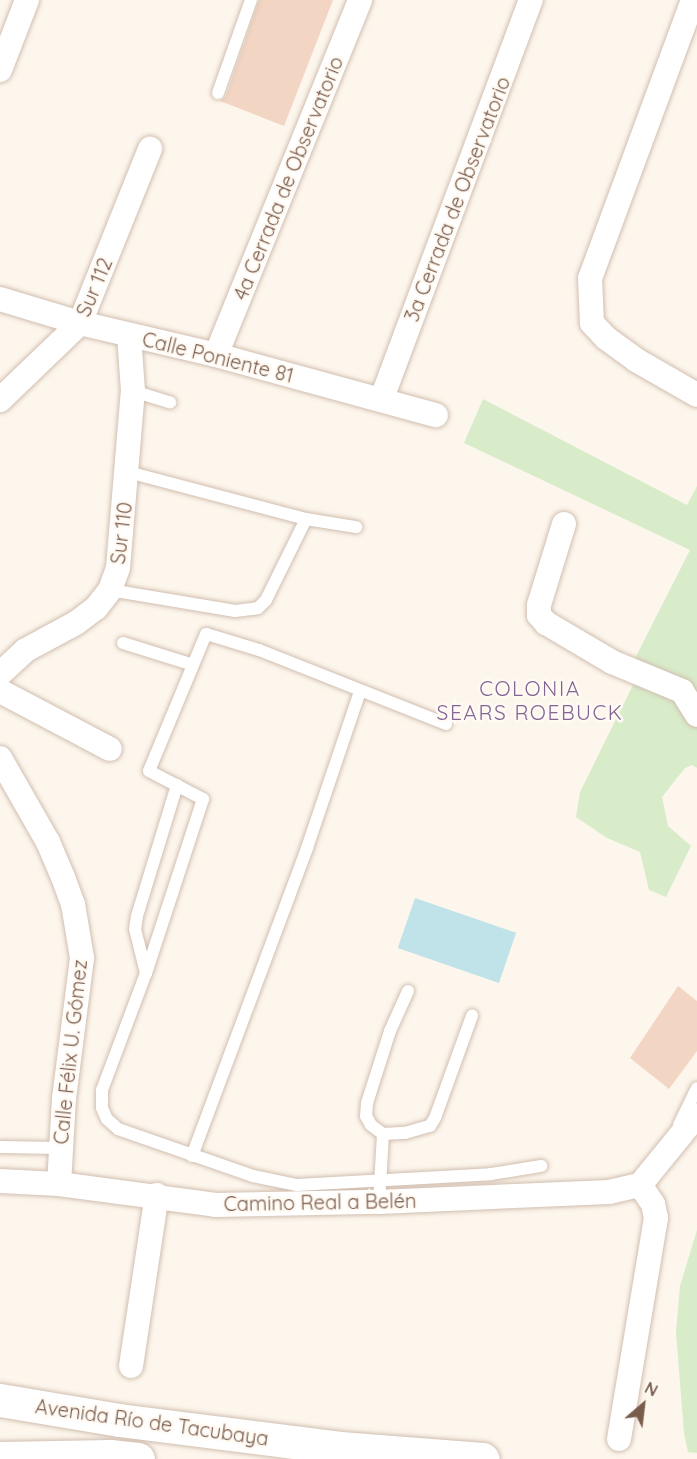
<!DOCTYPE html>
<html>
<head>
<meta charset="utf-8">
<style>
  body { margin:0 }
  #map { position:relative; width:697px; height:1459px; overflow:hidden; background:#fdf6ec; font-family:Quicksand,sans-serif }
  div>[style] { position:absolute }
  [style*='--x'] { left:calc(var(--x)*1px); top:calc(var(--y)*1px); width:calc(var(--w)*1px); rotate:calc(var(--a)*1deg) }
  .green>* { inset:0; background:#d8ecc9 }
  .water>* { inset:0; background:#bfe3e8; transform-origin:0 0 }
  .building>* { inset:0; background:#f3d5c3 }
  .roads { filter:drop-shadow(0 0 2px #d1beb0) drop-shadow(0 0 2px #d1beb0) }
  .lane>* { height:12px; margin:-6px; padding:0 6px; transform-origin:6px; border-radius:6px; background:#fff }
  .street>* { height:24px; margin:-12px; padding:0 12px; transform-origin:12px; border-radius:12px; background:#fff }
  .secondary>* { height:33px; margin:-16.5px; padding:0 16.5px; transform-origin:16.5px; border-radius:16.5px; background:#fff }
  span { translate:-50% -50%; white-space:nowrap; text-align:center; line-height:1.15; -webkit-text-stroke:5px #fffaf3; paint-order:stroke }
  .street-label { font-size:20px; color:#7a5c4d }
  .neighbourhood-label { font-size:21px; color:#846695; letter-spacing:1.5px }
  .north { position:absolute; left:613px; top:1375px; width:60px; height:60px; -webkit-text-stroke:4px #fffaf3; paint-order:stroke; rotate:28deg; font-size:16px; font-weight:700; line-height:24px; text-align:center; color:#7a5c4d }
  .north::after { content:''; display:block; margin:auto; width:21px; height:27px; background:#7a5c4d; clip-path:polygon(50% 0,100% 100%,50% 72%,0 100%) }
</style>
</head>
<body>
<div id="map">
  <div class="green">
    <div style="clip-path:polygon(483px 399px,687px 505px,697px 486px,697px 768px,692px 765px,685px 768px,662px 797px,668px 826px,691px 846px,666px 897px,649px 890px,640px 852px,607px 838px,576px 817px,580px 792px,635px 681px,626px 676px,690px 550px,464px 443px)"></div>
    <div style="clip-path:polygon(697px 1230px,697px 1453px,688px 1452px,684px 1433px,676px 1333px,680px 1286px)"></div>
  </div>
  <div class="water">
    <div style="left:415px;top:898px;width:107px;height:53px;rotate:19deg"></div>
  </div>
  <div class="building">
    <div style="clip-path:polygon(259px 0,333px 0,284px 126px,220px 101px,226px 96px)"></div>
    <div style="clip-path:polygon(678px 986px,697px 1001px,697px 1051px,669px 1089px,630px 1058px)"></div>
  </div>
  <div class="roads">
    <div class="lane">
      <div style="--x:218;--y:93;--w:99;--a:-70.5"></div>
      <div style="--x:133;--y:391;--w:39;--a:17"></div>
      <div style="--x:128;--y:472;--w:184;--a:14.8"></div>
      <div style="--x:306;--y:519;--w:51;--a:9.1"></div>
      <div style="--x:110;--y:590;--w:127;--a:9.5"></div>
      <div style="--x:235;--y:611;--w:23;--a:-7"></div>
      <div style="--x:258;--y:608;--w:11;--a:-45"></div>
      <div style="--x:266;--y:600;--w:90;--a:-63.7"></div>
      <div style="--x:123;--y:643;--w:73;--a:17.4"></div>
      <div style="--x:446;--y:724;--w:201;--a:-158.4"></div>
      <div style="--x:259;--y:650;--w:55;--a:-163.2"></div>
      <div style="--x:206;--y:634;--w:148;--a:112.6"></div>
      <div style="--x:149;--y:771;--w:61;--a:27.4"></div>
      <div style="--x:203;--y:799;--w:183;--a:108.1"></div>
      <div style="--x:146;--y:973;--w:125;--a:110.6"></div>
      <div style="--x:102;--y:1090;--w:18;--a:90"></div>
      <div style="--x:102;--y:1108;--w:12;--a:66"></div>
      <div style="--x:107;--y:1119;--w:15;--a:42"></div>
      <div style="--x:118;--y:1129;--w:143;--a:19.2"></div>
      <div style="--x:253;--y:1176;--w:45;--a:11.6"></div>
      <div style="--x:297;--y:1185;--w:194;--a:-3.2"></div>
      <div style="--x:491;--y:1174;--w:51;--a:-9.1"></div>
      <div style="--x:146;--y:973;--w:45;--a:-104"></div>
      <div style="--x:135;--y:929;--w:13;--a:-81"></div>
      <div style="--x:137;--y:916;--w:137;--a:-73"></div>
      <div style="--x:408;--y:991;--w:44;--a:114.2"></div>
      <div style="--x:390;--y:1031;--w:76;--a:107.7"></div>
      <div style="--x:367;--y:1103;--w:13;--a:94"></div>
      <div style="--x:366;--y:1116;--w:10;--a:61"></div>
      <div style="--x:371;--y:1125;--w:15;--a:37"></div>
      <div style="--x:383;--y:1134;--w:22;--a:-3"></div>
      <div style="--x:405;--y:1133;--w:26;--a:-16"></div>
      <div style="--x:430;--y:1126;--w:9;--a:-58"></div>
      <div style="--x:435;--y:1118;--w:109;--a:-70.1"></div>
      <div style="--x:679;--y:1125;--w:41;--a:-64.1"></div>
      <div style="--x:0;--y:1147;--w:59;--a:1"></div>
      <div style="--x:192;--y:1156;--w:329;--a:-69.5"></div>
      <div style="--x:307;--y:848;--w:166;--a:-71.3"></div>
      <div style="--x:379;--y:1202;--w:68;--a:-86.6"></div>
    </div>
    <div class="street">
      <div style="--x:693;--y:0;--w:296;--a:110.3"></div>
      <div style="--x:590;--y:278;--w:45;--a:87.5"></div>
      <div style="--x:592;--y:323;--w:21;--a:47"></div>
      <div style="--x:606;--y:338;--w:37;--a:36"></div>
      <div style="--x:636;--y:360;--w:70;--a:29.8"></div>
      <div style="--x:0;--y:70;--w:75;--a:-68.9"></div>
      <div style="--x:0;--y:299;--w:84;--a:16.7"></div>
      <div style="--x:80;--y:323;--w:140;--a:13.2"></div>
      <div style="--x:216;--y:355;--w:228;--a:15.3"></div>
      <div style="--x:216;--y:355;--w:383;--a:-67.9"></div>
      <div style="--x:382;--y:398;--w:425;--a:-69.5"></div>
      <div style="--x:0;--y:400;--w:111;--a:-43.9"></div>
      <div style="--x:80;--y:323;--w:188;--a:-68.1"></div>
      <div style="--x:564;--y:524;--w:85;--a:107.2"></div>
      <div style="--x:539;--y:605;--w:10;--a:90"></div>
      <div style="--x:539;--y:615;--w:11;--a:49"></div>
      <div style="--x:546;--y:623;--w:77;--a:30.6"></div>
      <div style="--x:612;--y:662;--w:76;--a:22.5"></div>
      <div style="--x:682;--y:691;--w:28;--a:58"></div>
      <div style="--x:0;--y:674;--w:35;--a:-43"></div>
      <div style="--x:26;--y:650;--w:57;--a:-28.4"></div>
      <div style="--x:76;--y:623;--w:25;--a:-37"></div>
      <div style="--x:96;--y:608;--w:23;--a:-52"></div>
      <div style="--x:110;--y:590;--w:23;--a:-70"></div>
      <div style="--x:118;--y:568;--w:178;--a:-85.2"></div>
      <div style="--x:133;--y:391;--w:56;--a:-94.1"></div>
      <div style="--x:0;--y:691;--w:124;--a:27.8"></div>
      <div style="--x:0;--y:758;--w:97;--a:60.3"></div>
      <div style="--x:48;--y:842;--w:38;--a:67"></div>
      <div style="--x:63;--y:877;--w:29;--a:70"></div>
      <div style="--x:73;--y:904;--w:55;--a:80.5"></div>
      <div style="--x:82;--y:958;--w:141;--a:97.3"></div>
      <div style="--x:64;--y:1098;--w:86;--a:93.3"></div>
      <div style="--x:0;--y:1181;--w:59;--a:2.9"></div>
      <div style="--x:59;--y:1184;--w:158;--a:7.6"></div>
      <div style="--x:216;--y:1205;--w:163;--a:-1.1"></div>
      <div style="--x:379;--y:1202;--w:230;--a:-2.5"></div>
      <div style="--x:609;--y:1192;--w:32;--a:-13"></div>
      <div style="--x:640;--y:1185;--w:90;--a:-50.8"></div>
      <div style="--x:131;--y:1366;--w:173;--a:-81.4"></div>
      <div style="--x:619;--y:1439;--w:224;--a:-80.5"></div>
      <div style="--x:656;--y:1218;--w:14;--a:-102"></div>
      <div style="--x:653;--y:1204;--w:23;--a:-124"></div>
    </div>
    <div class="secondary">
      <div style="--x:0;--y:1400;--w:121;--a:9.5"></div>
      <div style="--x:119;--y:1420;--w:223;--a:7.2"></div>
      <div style="--x:340;--y:1448;--w:143;--a:4.4"></div>
      <div style="--x:0;--y:1458;--w:110;--a:-1"></div>
      <div style="--x:110;--y:1456;--w:28;--a:6"></div>
    </div>
  </div>
  <div class="street-label">
    <span style="left:288px;top:178px;rotate:-68deg">4a Cerrada de Observatorio</span>
    <span style="left:457px;top:199px;rotate:-69deg">3a Cerrada de Observatorio</span>
    <span style="left:94px;top:287px;rotate:-67deg">Sur 112</span>
    <span style="left:218px;top:357px;rotate:14deg">Calle Poniente 81</span>
    <span style="left:121px;top:533px;rotate:-83deg">Sur 110</span>
    <span style="left:70px;top:1052px;rotate:-84deg">Calle Félix U. Gómez</span>
    <span style="left:320px;top:1202px;rotate:-1deg">Camino Real a Belén</span>
    <span style="left:152px;top:1422px;rotate:8deg">Avenida Río de Tacubaya</span>
  </div>
  <div class="neighbourhood-label">
    <span style="left:530px;top:700px">COLONIA<br>SEARS ROEBUCK</span>
  </div>
  <div class="north">N</div>
</div>
</body>
</html>
